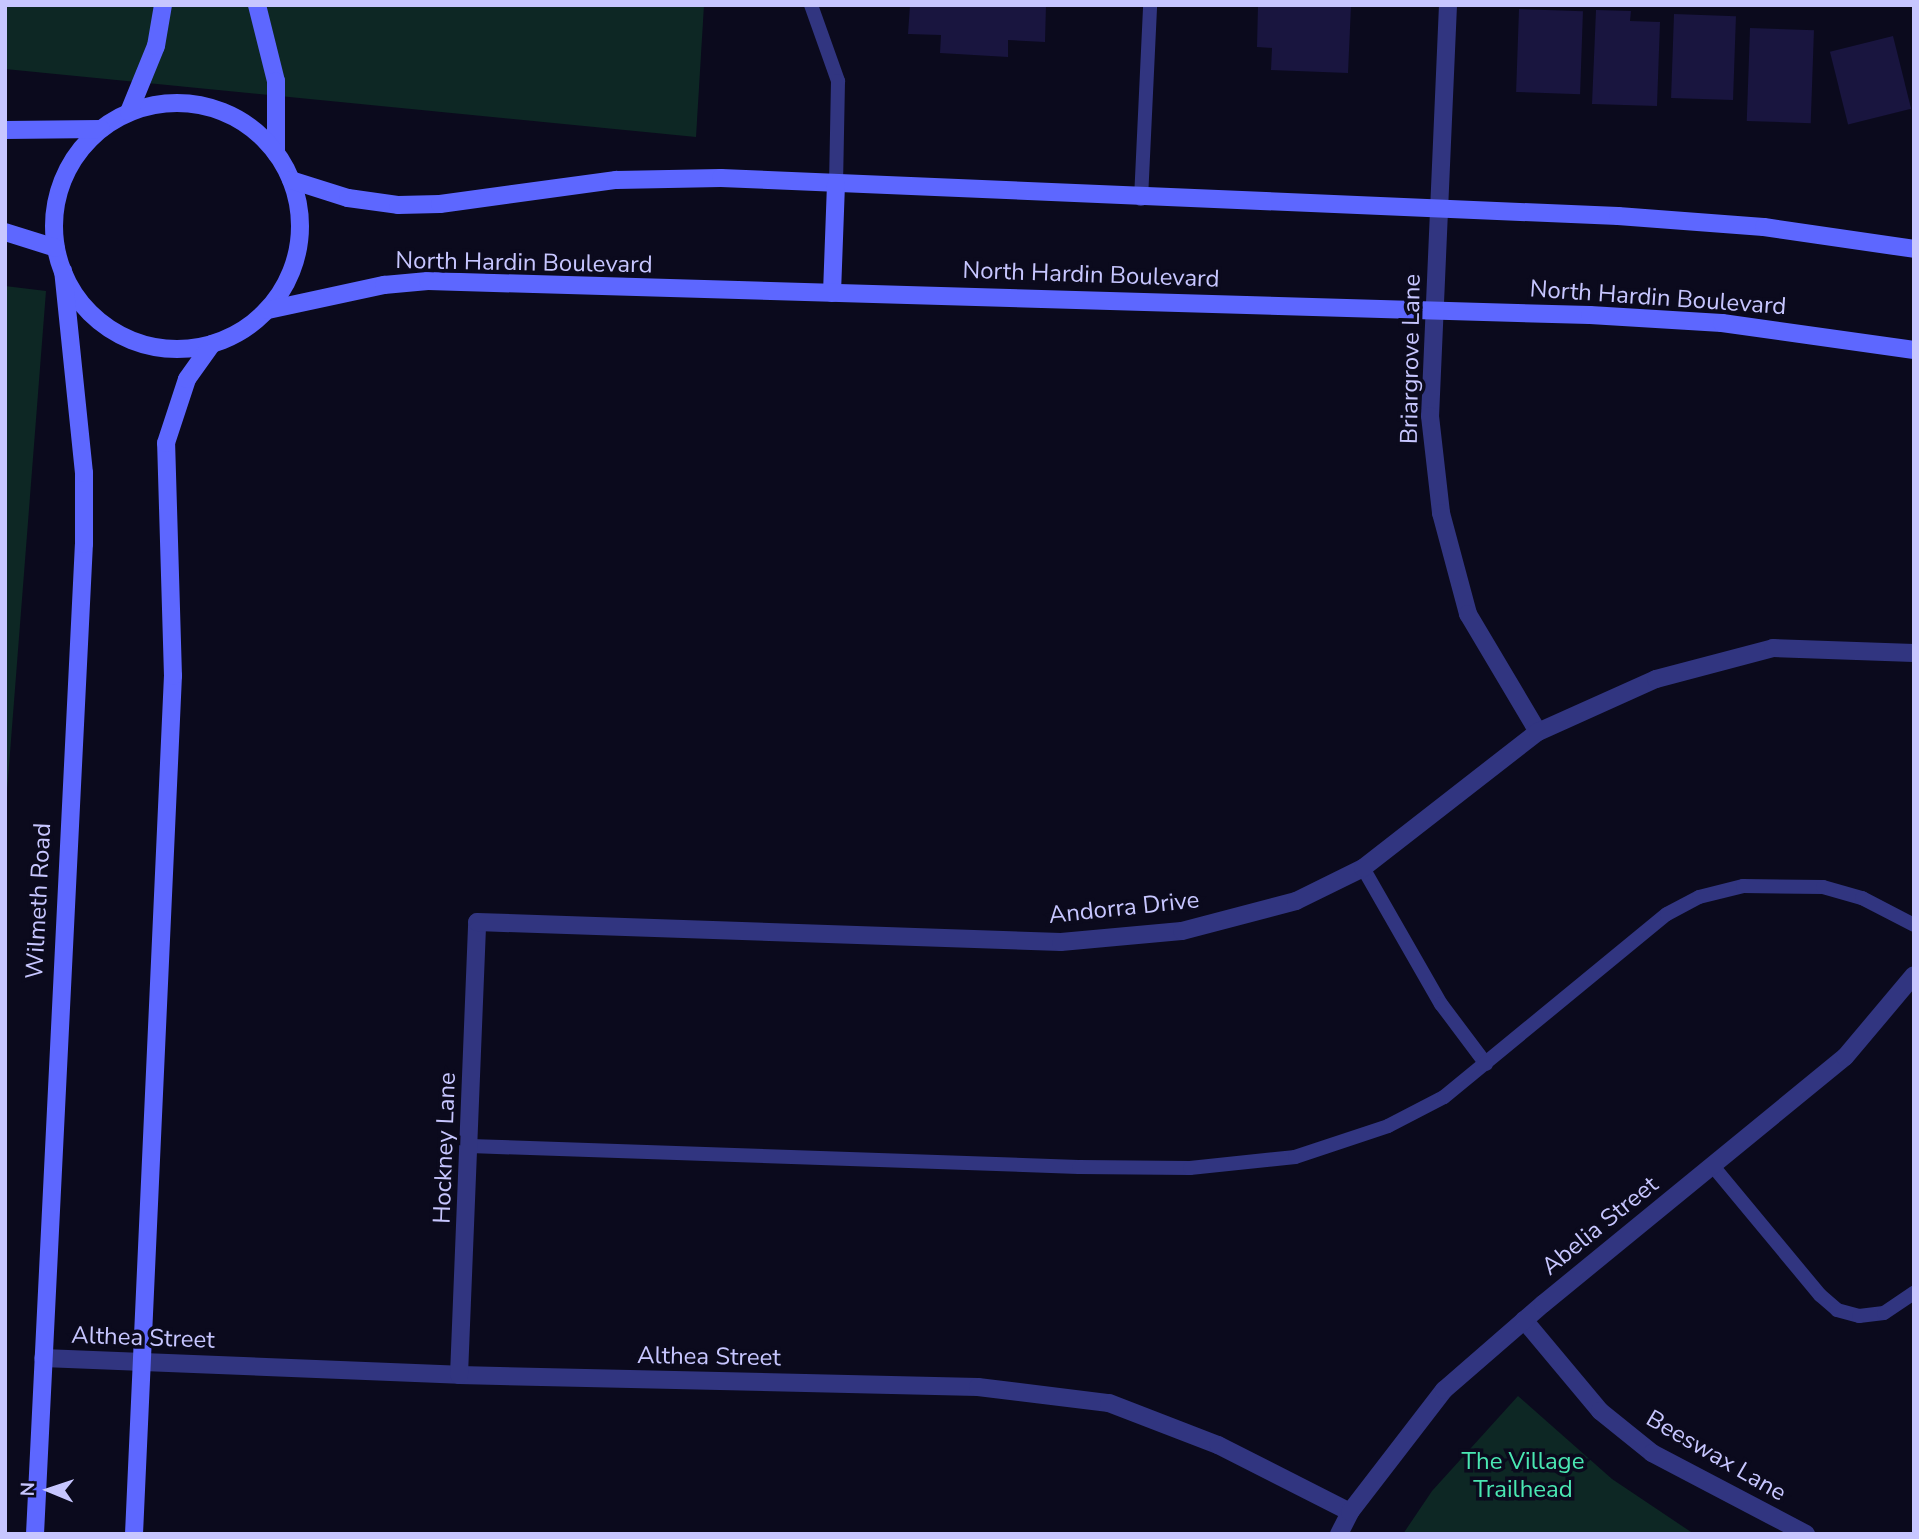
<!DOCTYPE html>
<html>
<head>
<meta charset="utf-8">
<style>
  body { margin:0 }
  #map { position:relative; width:1919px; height:1539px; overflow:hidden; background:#0b0a1d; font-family:"Nunito Sans",sans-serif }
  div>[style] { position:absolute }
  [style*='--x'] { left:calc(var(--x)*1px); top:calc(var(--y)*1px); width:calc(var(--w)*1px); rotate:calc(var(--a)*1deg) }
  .green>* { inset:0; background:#0d2724 }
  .building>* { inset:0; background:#19153f; transform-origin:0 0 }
  .lane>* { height:14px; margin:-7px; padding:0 7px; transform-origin:7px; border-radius:7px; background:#313580 }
  .street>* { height:18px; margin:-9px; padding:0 9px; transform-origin:9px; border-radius:9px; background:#313580 }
  .secondary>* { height:18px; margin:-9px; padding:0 9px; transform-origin:9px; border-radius:9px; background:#5d67ff }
  .secondary>.ring { margin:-9px; padding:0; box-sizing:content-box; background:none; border:18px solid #5d67ff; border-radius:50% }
  span { translate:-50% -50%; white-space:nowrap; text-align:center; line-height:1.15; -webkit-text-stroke:7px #0b0a1d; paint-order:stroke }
  .street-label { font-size:24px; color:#c7c6ff }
  .park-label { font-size:24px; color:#4ae7b2 }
  .frame { position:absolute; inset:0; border:7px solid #c7c6ff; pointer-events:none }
  .north { position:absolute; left:14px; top:1455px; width:70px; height:70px; -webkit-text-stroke:5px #0b0a1d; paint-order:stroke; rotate:272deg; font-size:19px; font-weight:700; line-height:28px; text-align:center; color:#c7c6ff }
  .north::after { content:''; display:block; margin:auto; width:24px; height:32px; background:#c7c6ff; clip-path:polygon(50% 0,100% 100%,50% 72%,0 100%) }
</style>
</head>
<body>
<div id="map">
  <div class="green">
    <div style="clip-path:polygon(5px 5px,704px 5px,696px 137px,5px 69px)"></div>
    <div style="clip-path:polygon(5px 286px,46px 291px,5px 817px)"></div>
    <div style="clip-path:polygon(1518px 1396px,1612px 1479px,1694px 1534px,1403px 1534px,1432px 1491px)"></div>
  </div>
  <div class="building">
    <div style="clip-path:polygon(910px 5px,1046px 5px,1045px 42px,1008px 40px,1008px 57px,940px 53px,941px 35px,908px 34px)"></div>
    <div style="clip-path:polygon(1258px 5px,1351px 6px,1348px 73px,1271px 70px,1272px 48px,1257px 47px)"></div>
    <div style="left:1519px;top:9px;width:64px;height:83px;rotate:2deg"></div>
    <div style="clip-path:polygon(1596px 10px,1631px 11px,1630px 21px,1660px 22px,1657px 106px,1592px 104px)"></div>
    <div style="left:1674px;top:14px;width:62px;height:84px;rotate:2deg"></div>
    <div style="left:1750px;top:28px;width:64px;height:93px;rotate:2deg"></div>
    <div style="left:1893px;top:36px;width:75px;height:65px;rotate:76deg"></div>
  </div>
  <div class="lane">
    <div style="--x:811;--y:5;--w:81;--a:70.4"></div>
    <div style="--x:838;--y:81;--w:103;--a:91.1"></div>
    <div style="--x:1141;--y:199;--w:194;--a:-87.3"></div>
    <div style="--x:1363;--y:868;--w:157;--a:60.2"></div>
    <div style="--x:1441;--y:1004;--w:75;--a:53.1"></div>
    <div style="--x:470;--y:1146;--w:609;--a:1.97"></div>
    <div style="--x:1079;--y:1167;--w:111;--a:0.5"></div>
    <div style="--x:1190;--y:1168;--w:106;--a:-6"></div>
    <div style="--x:1295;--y:1157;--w:98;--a:-18.4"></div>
    <div style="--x:1388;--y:1126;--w:63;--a:-27.4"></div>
    <div style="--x:1444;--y:1097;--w:288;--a:-39.4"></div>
    <div style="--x:1667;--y:914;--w:36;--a:-28"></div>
    <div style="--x:1699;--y:897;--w:45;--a:-14"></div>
    <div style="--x:1743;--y:886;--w:80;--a:0.7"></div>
    <div style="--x:1823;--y:887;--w:41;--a:15.8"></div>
    <div style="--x:1862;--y:898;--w:59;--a:27.4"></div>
    <div style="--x:1712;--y:1165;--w:169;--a:50.3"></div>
    <div style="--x:1820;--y:1295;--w:23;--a:41"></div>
    <div style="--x:1837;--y:1310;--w:23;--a:15"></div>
    <div style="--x:1859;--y:1316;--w:25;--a:-7"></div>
    <div style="--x:1884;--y:1313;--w:36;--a:-34"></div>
  </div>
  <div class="street">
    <div style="--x:1448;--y:5;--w:411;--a:92.5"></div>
    <div style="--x:1430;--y:416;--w:98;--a:83.5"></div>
    <div style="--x:1441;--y:513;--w:105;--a:75"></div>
    <div style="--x:1468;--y:614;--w:137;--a:59.3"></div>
    <div style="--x:1524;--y:1320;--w:119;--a:50.1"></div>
    <div style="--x:1600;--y:1411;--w:67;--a:38.9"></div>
    <div style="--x:1652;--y:1453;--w:174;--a:27.7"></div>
    <div style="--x:43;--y:1358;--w:416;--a:2.3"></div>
    <div style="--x:459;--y:1375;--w:519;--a:1.32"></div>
    <div style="--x:978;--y:1387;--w:132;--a:7"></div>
    <div style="--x:1109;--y:1403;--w:117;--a:21.1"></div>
    <div style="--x:1218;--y:1445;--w:148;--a:26.9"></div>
    <div style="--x:459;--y:1375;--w:453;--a:-87.7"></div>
    <div style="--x:477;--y:922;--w:584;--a:1.96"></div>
    <div style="--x:1061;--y:942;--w:121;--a:-5.2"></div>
    <div style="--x:1182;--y:931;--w:118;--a:-14.7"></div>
    <div style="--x:1296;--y:901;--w:75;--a:-26.2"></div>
    <div style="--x:1363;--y:868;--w:222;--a:-37.9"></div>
    <div style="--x:1538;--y:732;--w:129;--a:-24.2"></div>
    <div style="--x:1656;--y:679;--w:121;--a:-14.8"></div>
    <div style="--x:1773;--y:648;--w:141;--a:2"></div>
    <div style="--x:1339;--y:1534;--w:25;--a:-63"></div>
    <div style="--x:1350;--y:1512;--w:154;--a:-52.4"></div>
    <div style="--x:1444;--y:1390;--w:131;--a:-41"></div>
    <div style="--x:1543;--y:1304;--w:390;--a:-39.3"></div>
    <div style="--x:1845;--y:1057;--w:107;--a:-49.9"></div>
  </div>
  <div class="secondary">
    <div style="--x:257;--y:5;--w:78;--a:76"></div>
    <div style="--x:276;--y:81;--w:72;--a:90"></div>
    <div class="ring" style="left:54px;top:103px;width:228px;height:228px"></div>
    <div style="--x:129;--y:112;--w:71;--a:-67.8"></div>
    <div style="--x:156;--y:46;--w:42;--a:-80.3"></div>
    <div style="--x:5;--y:130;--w:96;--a:-0.6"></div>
    <div style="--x:291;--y:180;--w:60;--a:17.5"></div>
    <div style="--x:348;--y:198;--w:50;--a:8"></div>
    <div style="--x:398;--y:205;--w:42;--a:-1.4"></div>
    <div style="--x:440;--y:204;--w:178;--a:-7.8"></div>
    <div style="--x:616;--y:180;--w:105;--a:-1.1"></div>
    <div style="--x:721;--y:178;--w:898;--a:2.43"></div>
    <div style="--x:1618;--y:216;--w:146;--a:4.3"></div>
    <div style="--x:1764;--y:227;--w:152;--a:8.3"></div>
    <div style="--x:5;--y:232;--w:53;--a:17.4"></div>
    <div style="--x:832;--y:293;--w:109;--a:-87.9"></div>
    <div style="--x:268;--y:310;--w:119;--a:-12.2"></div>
    <div style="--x:384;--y:285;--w:44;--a:-5.2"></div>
    <div style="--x:428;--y:281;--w:1162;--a:1.68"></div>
    <div style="--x:1590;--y:315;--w:132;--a:3.5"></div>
    <div style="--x:1722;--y:323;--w:194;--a:8"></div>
    <div style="--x:35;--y:1534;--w:991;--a:-87.17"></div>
    <div style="--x:84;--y:544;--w:71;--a:-90"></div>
    <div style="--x:84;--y:473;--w:203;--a:-95.9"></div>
    <div style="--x:134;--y:1534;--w:859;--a:-87.4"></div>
    <div style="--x:173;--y:676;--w:233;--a:-91.7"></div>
    <div style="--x:166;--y:443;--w:67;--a:-71.8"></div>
    <div style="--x:187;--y:379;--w:43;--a:-54.5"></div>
  </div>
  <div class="street-label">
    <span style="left:524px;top:263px;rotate:1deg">North Hardin Boulevard</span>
    <span style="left:1091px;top:275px;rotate:2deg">North Hardin Boulevard</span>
    <span style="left:1658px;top:298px;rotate:4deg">North Hardin Boulevard</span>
    <span style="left:1411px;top:359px;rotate:-89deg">Briargrove Lane</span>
    <span style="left:39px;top:901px;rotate:-87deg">Wilmeth Road</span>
    <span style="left:1124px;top:908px;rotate:-6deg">Andorra Drive</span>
    <span style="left:445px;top:1148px;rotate:-88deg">Hockney Lane</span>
    <span style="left:1600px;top:1226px;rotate:-39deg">Abelia Street</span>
    <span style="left:143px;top:1338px;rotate:2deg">Althea Street</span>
    <span style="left:709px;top:1357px;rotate:1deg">Althea Street</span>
    <span style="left:1716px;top:1456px;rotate:30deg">Beeswax Lane</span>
  </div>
  <div class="park-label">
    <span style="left:1523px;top:1476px">The Village<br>Trailhead</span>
  </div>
  <div class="frame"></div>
  <div class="north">N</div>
</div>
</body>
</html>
